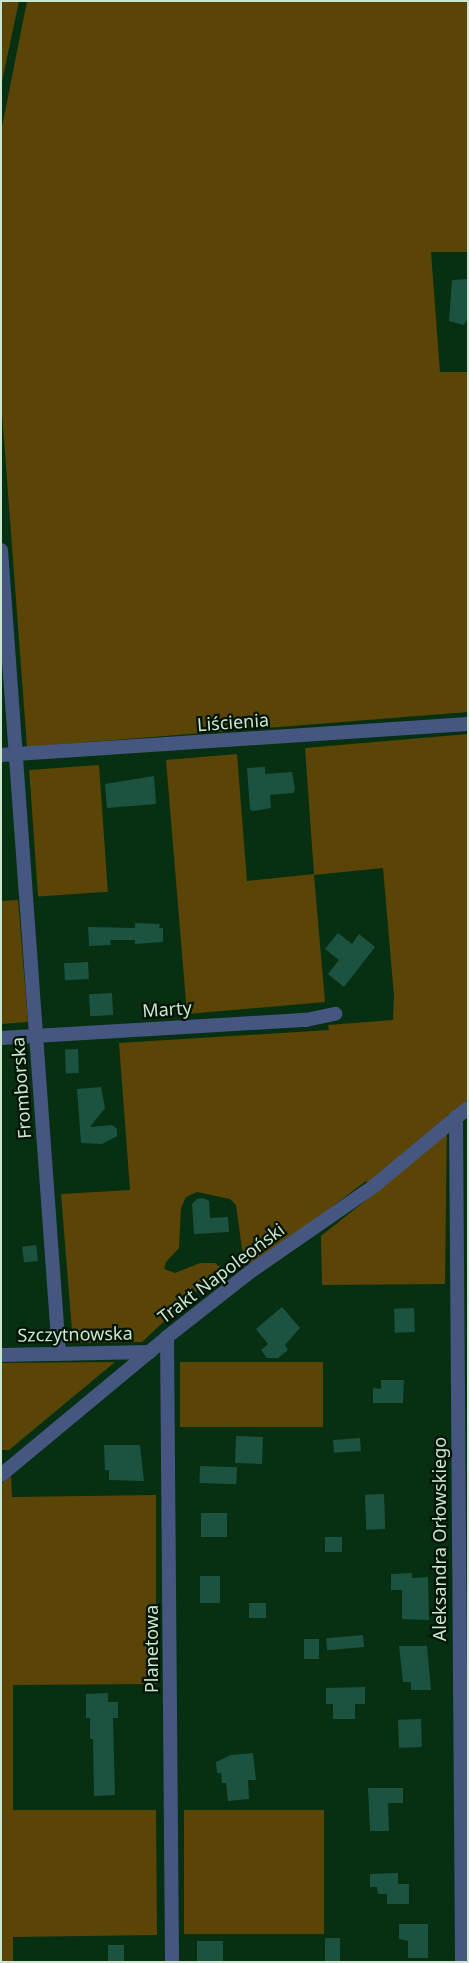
<!DOCTYPE html>
<html>
<head>
<meta charset="utf-8">
<style>
  body { margin:0 }
  #map { position:relative; width:469px; height:1963px; overflow:hidden; background:#072f11; font-family:"Noto Sans",sans-serif }
  div>[style] { position:absolute }
  [style*='--x'] { left:calc(var(--x)*1px); top:calc(var(--y)*1px); width:calc(var(--w)*1px); rotate:calc(var(--a)*1deg) }
  .green>* { inset:0; background:#5b4506; transform-origin:0 0 }
  .building>* { inset:0; background:#1c5340; transform-origin:0 0 }
  .minor>* { height:14px; margin:-7px; padding:0 7px; transform-origin:7px; border-radius:7px; background:#455681 }
  span { translate:-50% -50%; white-space:nowrap; text-align:center; line-height:1.15; -webkit-text-stroke:4.5px #021405; paint-order:stroke }
  .street-label { font-size:18px; color:#cbe6ce }
  .frame { position:absolute; inset:0; border:2px solid #cbe6ce; pointer-events:none }
</style>
</head>
<body>
<div id="map">
  <div class="green">
    <div style="clip-path:polygon(1px 1px,19px 1px,1px 86px)"></div>
    <div style="clip-path:polygon(27px 1px,468px 1px,468px 252px,431px 252px,440px 372px,468px 372px,468px 712px,27px 747px,1px 399px,1px 132px)"></div>
    <div style="clip-path:polygon(468px 734px,468px 1100px,447px 1116px,445px 1284px,322px 1285px,321px 1236px,375px 1193px,366px 1181px,251px 1268px,242px 1249px,236px 1205px,230px 1199px,197px 1192px,186px 1197px,181px 1208px,179px 1248px,166px 1262px,164px 1269px,175px 1273px,200px 1263px,215px 1263px,221px 1268px,142px 1342px,73px 1343px,61px 1194px,130px 1190px,119px 1043px,329px 1030px,328px 1025px,393px 1020px,394px 996px,383px 868px,314px 875px,325px 1002px,187px 1014px,166px 760px,237px 754px,247px 881px,314px 874px,305px 748px)"></div>
    <div style="left:99px;top:765px;width:127px;height:70px;rotate:86deg"></div>
    <div style="clip-path:polygon(18px 900px,28px 1022px,1px 1024px,1px 901px)"></div>
    <div style="clip-path:polygon(115px 1362px,9px 1450px,1px 1450px,1px 1363px)"></div>
    <div style="left:323px;top:1362px;width:65px;height:143px;rotate:90deg"></div>
    <div style="clip-path:polygon(11px 1476px,12px 1497px,156px 1495px,156px 1684px,13px 1685px,13px 1810px,156px 1810px,157px 1935px,13px 1937px,13px 1962px,1px 1962px,1px 1484px)"></div>
    <div style="left:184px;top:1810px;width:140px;height:124px"></div>
  </div>
  <div class="building">
    <div style="clip-path:polygon(468px 279px,468px 318px,464px 325px,449px 321px,452px 280px)"></div>
    <div style="clip-path:polygon(265px 767px,265px 774px,292px 772px,295px 789px,293px 793px,270px 795px,271px 808px,254px 811px,250px 810px,247px 768px)"></div>
    <div style="clip-path:polygon(154px 776px,156px 804px,107px 808px,105px 784px)"></div>
    <div style="clip-path:polygon(135px 923px,160px 924px,159px 928px,163px 928px,163px 942px,135px 944px,135px 940px,110px 940px,111px 945px,89px 946px,88px 927px,135px 928px)"></div>
    <div style="clip-path:polygon(338px 933px,352px 944px,359px 934px,375px 947px,344px 987px,328px 974px,339px 960px,325px 949px)"></div>
    <div style="left:88px;top:962px;width:17px;height:24px;rotate:87deg"></div>
    <div style="left:112px;top:993px;width:22px;height:23px;rotate:87deg"></div>
    <div style="left:78px;top:1049px;width:24px;height:13px;rotate:88deg"></div>
    <div style="clip-path:polygon(101px 1087px,105px 1108px,90px 1127px,112px 1125px,117px 1129px,117px 1136px,102px 1144px,81px 1143px,77px 1089px)"></div>
    <div style="clip-path:polygon(203px 1198px,209px 1201px,210px 1218px,228px 1217px,229px 1232px,194px 1234px,192px 1204px,197px 1199px)"></div>
    <div style="left:36px;top:1245px;width:16px;height:14px;rotate:83deg"></div>
    <div style="clip-path:polygon(282px 1307px,300px 1328px,285px 1345px,288px 1350px,278px 1358px,267px 1358px,261px 1350px,268px 1344px,256px 1329px)"></div>
    <div style="left:414px;top:1308px;width:24px;height:20px;rotate:88deg"></div>
    <div style="clip-path:polygon(381px 1380px,404px 1380px,403px 1403px,373px 1403px,373px 1388px,381px 1389px)"></div>
    <div style="left:236px;top:1436px;width:27px;height:27px;rotate:2deg"></div>
    <div style="left:360px;top:1438px;width:13px;height:27px;rotate:86deg"></div>
    <div style="clip-path:polygon(104px 1445px,140px 1445px,144px 1481px,109px 1480px,109px 1470px,105px 1470px)"></div>
    <div style="left:200px;top:1466px;width:37px;height:17px;rotate:2deg"></div>
    <div style="left:384px;top:1494px;width:35px;height:19px;rotate:88deg"></div>
    <div style="left:201px;top:1513px;width:26px;height:24px"></div>
    <div style="left:325px;top:1537px;width:17px;height:15px"></div>
    <div style="clip-path:polygon(412px 1573px,412px 1578px,428px 1577px,429px 1620px,402px 1619px,402px 1590px,391px 1590px,391px 1574px)"></div>
    <div style="left:200px;top:1576px;width:20px;height:27px"></div>
    <div style="left:266px;top:1603px;width:15px;height:17px;rotate:90deg"></div>
    <div style="left:363px;top:1635px;width:12px;height:37px;rotate:85deg"></div>
    <div style="left:304px;top:1639px;width:15px;height:20px"></div>
    <div style="clip-path:polygon(399px 1646px,427px 1646px,431px 1690px,411px 1690px,411px 1682px,403px 1682px)"></div>
    <div style="clip-path:polygon(365px 1687px,365px 1704px,355px 1704px,355px 1719px,333px 1719px,333px 1704px,326px 1704px,326px 1688px)"></div>
    <div style="clip-path:polygon(108px 1693px,108px 1702px,118px 1702px,118px 1718px,113px 1718px,115px 1795px,94px 1796px,93px 1739px,90px 1739px,90px 1718px,86px 1718px,86px 1694px)"></div>
    <div style="left:421px;top:1719px;width:28px;height:23px;rotate:88deg"></div>
    <div style="clip-path:polygon(253px 1753px,256px 1780px,248px 1780px,249px 1799px,228px 1801px,226px 1783px,222px 1783px,221px 1773px,217px 1773px,216px 1762px,231px 1755px)"></div>
    <div style="clip-path:polygon(368px 1788px,403px 1788px,403px 1803px,388px 1803px,389px 1831px,370px 1831px)"></div>
    <div style="clip-path:polygon(398px 1873px,398px 1884px,409px 1884px,409px 1904px,387px 1904px,387px 1894px,378px 1894px,377px 1887px,370px 1887px,370px 1874px)"></div>
    <div style="clip-path:polygon(399px 1924px,428px 1924px,428px 1958px,408px 1958px,408px 1941px,399px 1939px)"></div>
    <div style="left:325px;top:1938px;width:15px;height:24px"></div>
    <div style="left:197px;top:1941px;width:26px;height:21px"></div>
    <div style="left:108px;top:1945px;width:16px;height:17px"></div>
  </div>
  <div class="minor">
    <div style="--x:1;--y:550;--w:806;--a:85.87"></div>
    <div style="--x:1;--y:755;--w:468;--a:-3.8"></div>
    <div style="--x:1;--y:1038;--w:306;--a:-3.4"></div>
    <div style="--x:306;--y:1020;--w:30;--a:-12"></div>
    <div style="--x:456;--y:1117;--w:845;--a:89.59"></div>
    <div style="--x:167;--y:1337;--w:625;--a:89.54"></div>
    <div style="--x:1;--y:1355;--w:149;--a:-1.2"></div>
    <div style="--x:1;--y:1475;--w:216;--a:-39.7"></div>
    <div style="--x:167;--y:1337;--w:105;--a:-38.1"></div>
    <div style="--x:250;--y:1272;--w:151;--a:-34.7"></div>
    <div style="--x:374;--y:1186;--w:122;--a:-39.7"></div>
  </div>
  <div class="street-label">
    <span style="left:233px;top:722px;rotate:-4deg">Liścienia</span>
    <span style="left:167px;top:1009px;rotate:-4deg">Marty</span>
    <span style="left:21px;top:1088px;rotate:-94deg">Fromborska</span>
    <span style="left:221px;top:1273px;rotate:-37deg">Trakt Napoleoński</span>
    <span style="left:75px;top:1334px;rotate:-1deg">Szczytnowska</span>
    <span style="left:439px;top:1539px;rotate:-90deg">Aleksandra Orłowskiego</span>
    <span style="left:151px;top:1649px;rotate:-90deg">Planetowa</span>
  </div>
  <div class="frame"></div>
</div>
</body>
</html>
